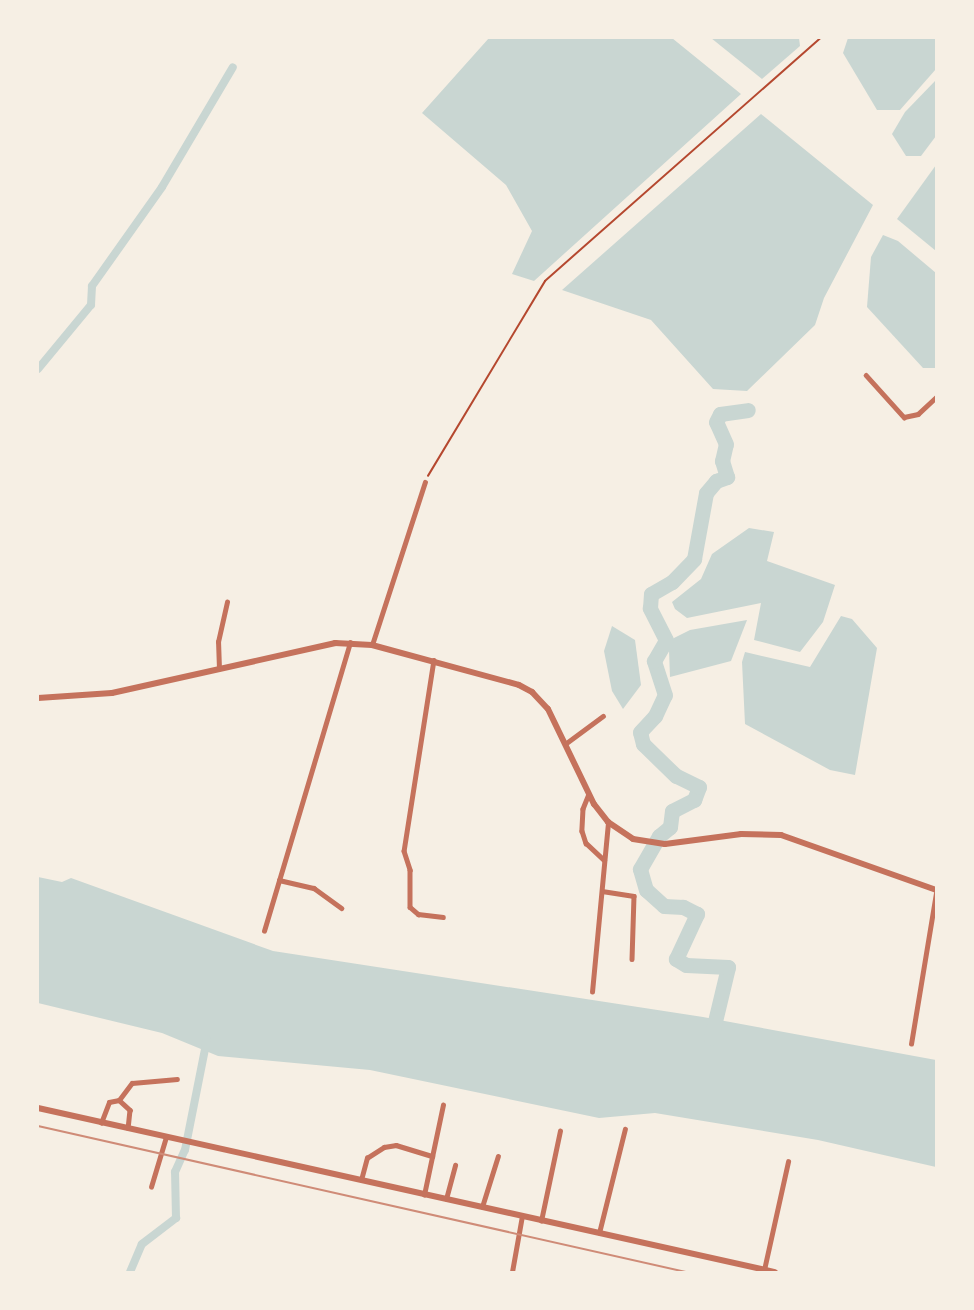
<!DOCTYPE html>
<html>
<head>
<meta charset="utf-8">
<style>
  body { margin:0 }
  #map { position:relative; width:974px; height:1310px; overflow:hidden; background:#f6efe4; font-family:Inter,sans-serif }
  div>[style] { position:absolute }
  [style*='--x'] { left:calc(var(--x)*1px); top:calc(var(--y)*1px); width:calc(var(--w)*1px); rotate:calc(var(--a)*1deg) }
  .water>* { inset:0; background:#c9d6d2 }
  .canal>* { height:8px; margin:-4px; padding:0 4px; transform-origin:4px; border-radius:4px; background:#c9d6d2 }
  .river>* { height:15px; margin:-7.5px; padding:0 7.5px; transform-origin:7.5px; border-radius:7.5px; background:#c9d6d2 }
  .path>* { height:1.5px; margin:-0.75px; padding:0 0.75px; transform-origin:0.75px; border-radius:0.75px; background:#b5482f }
  .minor>* { height:4.5px; margin:-2.25px; padding:0 2.25px; transform-origin:2.25px; border-radius:2.25px; background:#c5725c }
  .tertiary>* { height:6px; margin:-3px; padding:0 3px; transform-origin:3px; border-radius:3px; background:#c5725c }
  .rail>* { height:2px; margin:-1px; padding:0 1px; transform-origin:1px; border-radius:1px; background:#cf8b77 }
  span { translate:-50% -50%; white-space:nowrap; text-align:center; line-height:1.15; -webkit-text-stroke:5px #f6efe4; paint-order:stroke }
  .frame { position:absolute; inset:0; border:39px solid #f6efe4; pointer-events:none }
</style>
</head>
<body>
<div id="map">
  <div class="water">
    <div style="clip-path:polygon(489px 38px,672px 38px,741px 94px,534px 281px,512px 274px,532px 231px,506px 185px,422px 113px)"></div>
    <div style="clip-path:polygon(711px 38px,799px 38px,800px 46px,762px 79px)"></div>
    <div style="clip-path:polygon(848px 38px,936px 38px,936px 69px,900px 110px,877px 110px,843px 53px)"></div>
    <div style="clip-path:polygon(936px 80px,936px 136px,921px 156px,906px 156px,892px 134px,905px 112px)"></div>
    <div style="clip-path:polygon(761px 114px,873px 205px,824px 298px,815px 325px,747px 391px,713px 389px,651px 320px,562px 290px)"></div>
    <div style="clip-path:polygon(936px 165px,936px 251px,897px 219px)"></div>
    <div style="clip-path:polygon(883px 235px,898px 241px,936px 273px,936px 368px,923px 368px,867px 307px,871px 257px)"></div>
    <div style="clip-path:polygon(749px 528px,774px 532px,767px 561px,835px 585px,823px 622px,800px 652px,754px 640px,761px 603px,687px 618px,675px 609px,672px 602px,701px 579px,712px 554px)"></div>
    <div style="clip-path:polygon(841px 616px,852px 619px,877px 648px,855px 775px,830px 770px,745px 724px,742px 662px,745px 652px,810px 667px)"></div>
    <div style="clip-path:polygon(747px 620px,731px 661px,670px 677px,669px 650px,674px 638px,690px 630px)"></div>
    <div style="clip-path:polygon(612px 626px,635px 640px,641px 685px,623px 709px,612px 691px,604px 651px)"></div>
    <div style="clip-path:polygon(38px 877px,62px 882px,71px 878px,273px 951px,703px 1017px,936px 1060px,936px 1167px,818px 1140px,655px 1113px,599px 1118px,370px 1070px,218px 1056px,162px 1033px,38px 1003px)"></div>
  </div>
  <div class="canal">
    <div style="--x:38;--y:369;--w:83;--a:-50.4"></div>
    <div style="--x:91;--y:305;--w:19;--a:-87"></div>
    <div style="--x:92;--y:286;--w:121;--a:-54.7"></div>
    <div style="--x:162;--y:187;--w:139;--a:-59.4"></div>
    <div style="--x:130;--y:1272;--w:30;--a:-67"></div>
    <div style="--x:142;--y:1244;--w:43;--a:-37.4"></div>
    <div style="--x:176;--y:1218;--w:46;--a:-91.2"></div>
    <div style="--x:175;--y:1172;--w:24;--a:-66"></div>
    <div style="--x:185;--y:1150;--w:113;--a:-78.8"></div>
  </div>
  <div class="river">
    <div style="--x:711;--y:1038;--w:73;--a:-76.5"></div>
    <div style="--x:728;--y:967;--w:42;--a:-177.3"></div>
    <div style="--x:686;--y:965;--w:12;--a:-149"></div>
    <div style="--x:676;--y:959;--w:50;--a:-65"></div>
    <div style="--x:697;--y:914;--w:16;--a:-153"></div>
    <div style="--x:683;--y:907;--w:19;--a:-177"></div>
    <div style="--x:664;--y:906;--w:24;--a:-138"></div>
    <div style="--x:646;--y:890;--w:22;--a:-106"></div>
    <div style="--x:640;--y:869;--w:38;--a:-60"></div>
    <div style="--x:659;--y:836;--w:14;--a:-39"></div>
    <div style="--x:670;--y:827;--w:16;--a:-83"></div>
    <div style="--x:672;--y:811;--w:25;--a:-27"></div>
    <div style="--x:694;--y:800;--w:14;--a:-69"></div>
    <div style="--x:699;--y:787;--w:25;--a:-154"></div>
    <div style="--x:676;--y:776;--w:46;--a:-135.9"></div>
    <div style="--x:643;--y:744;--w:12;--a:-104"></div>
    <div style="--x:640;--y:732;--w:22;--a:-47"></div>
    <div style="--x:655;--y:716;--w:23;--a:-65"></div>
    <div style="--x:665;--y:695;--w:36;--a:-108"></div>
    <div style="--x:654;--y:661;--w:24;--a:-60"></div>
    <div style="--x:666;--y:640;--w:36;--a:-117"></div>
    <div style="--x:650;--y:608;--w:14;--a:-86"></div>
    <div style="--x:651;--y:594;--w:24;--a:-30"></div>
    <div style="--x:672;--y:582;--w:32;--a:-46"></div>
    <div style="--x:694;--y:559;--w:67;--a:-79.7"></div>
    <div style="--x:706;--y:493;--w:16;--a:-50"></div>
    <div style="--x:716;--y:481;--w:12;--a:-20"></div>
    <div style="--x:727;--y:477;--w:17;--a:-107"></div>
    <div style="--x:722;--y:461;--w:17;--a:-77"></div>
    <div style="--x:726;--y:444;--w:24;--a:-114"></div>
    <div style="--x:716;--y:422;--w:9;--a:-63"></div>
    <div style="--x:720;--y:414;--w:28;--a:-8"></div>
  </div>
  <div class="path">
    <div style="--x:428;--y:476;--w:227;--a:-59"></div>
    <div style="--x:545;--y:281;--w:368;--a:-41.4"></div>
  </div>
  <div class="minor">
    <div style="--x:866;--y:375;--w:57;--a:47.9"></div>
    <div style="--x:904;--y:417;--w:14;--a:-12"></div>
    <div style="--x:918;--y:414;--w:25;--a:-43"></div>
    <div style="--x:372;--y:645;--w:171;--a:-72"></div>
    <div style="--x:434;--y:660;--w:193;--a:98.9"></div>
    <div style="--x:404;--y:851;--w:20;--a:72"></div>
    <div style="--x:410;--y:870;--w:37;--a:90"></div>
    <div style="--x:410;--y:907;--w:11;--a:41"></div>
    <div style="--x:418;--y:914;--w:25;--a:7"></div>
    <div style="--x:219;--y:669;--w:27;--a:-92"></div>
    <div style="--x:218;--y:642;--w:41;--a:-77.3"></div>
    <div style="--x:565;--y:744;--w:47;--a:-36.4"></div>
    <div style="--x:589;--y:794;--w:16;--a:112"></div>
    <div style="--x:583;--y:809;--w:22;--a:93"></div>
    <div style="--x:582;--y:831;--w:13;--a:72"></div>
    <div style="--x:586;--y:843;--w:25;--a:43"></div>
    <div style="--x:279;--y:880;--w:36;--a:13"></div>
    <div style="--x:314;--y:888;--w:34;--a:36"></div>
    <div style="--x:602;--y:891;--w:32;--a:9"></div>
    <div style="--x:634;--y:896;--w:63;--a:91.8"></div>
    <div style="--x:264;--y:931;--w:301;--a:-73.4"></div>
    <div style="--x:592;--y:992;--w:171;--a:-84.6"></div>
    <div style="--x:911;--y:1044;--w:153;--a:-80.6"></div>
    <div style="--x:119;--y:1100;--w:21;--a:-53"></div>
    <div style="--x:132;--y:1083;--w:45;--a:-5.1"></div>
    <div style="--x:101;--y:1123;--w:22;--a:-69"></div>
    <div style="--x:109;--y:1102;--w:10;--a:-11"></div>
    <div style="--x:119;--y:1100;--w:15;--a:42"></div>
    <div style="--x:130;--y:1110;--w:18;--a:96"></div>
    <div style="--x:361;--y:1180;--w:23;--a:-75"></div>
    <div style="--x:367;--y:1158;--w:20;--a:-33"></div>
    <div style="--x:384;--y:1147;--w:12;--a:-9"></div>
    <div style="--x:396;--y:1145;--w:38;--a:17"></div>
    <div style="--x:151;--y:1187;--w:52;--a:-73.3"></div>
    <div style="--x:424;--y:1195;--w:92;--a:-78.1"></div>
    <div style="--x:446;--y:1199;--w:35;--a:-75"></div>
    <div style="--x:482;--y:1207;--w:53;--a:-72.6"></div>
    <div style="--x:541;--y:1221;--w:92;--a:-78.1"></div>
    <div style="--x:599;--y:1233;--w:107;--a:-76"></div>
    <div style="--x:764;--y:1270;--w:111;--a:-77.5"></div>
    <div style="--x:512;--y:1272;--w:57;--a:-79.9"></div>
  </div>
  <div class="tertiary">
    <div style="--x:38;--y:698;--w:74;--a:-3.9"></div>
    <div style="--x:112;--y:693;--w:229;--a:-12.6"></div>
    <div style="--x:335;--y:643;--w:37;--a:3"></div>
    <div style="--x:372;--y:645;--w:152;--a:15.2"></div>
    <div style="--x:519;--y:685;--w:15;--a:28"></div>
    <div style="--x:532;--y:692;--w:23;--a:47"></div>
    <div style="--x:548;--y:709;--w:106;--a:64.2"></div>
    <div style="--x:594;--y:804;--w:23;--a:52"></div>
    <div style="--x:608;--y:822;--w:30;--a:34"></div>
    <div style="--x:633;--y:839;--w:32;--a:9"></div>
    <div style="--x:665;--y:844;--w:77;--a:-7.5"></div>
    <div style="--x:741;--y:834;--w:40;--a:1.4"></div>
    <div style="--x:781;--y:835;--w:164;--a:19.5"></div>
    <div style="--x:38;--y:1108;--w:755;--a:12.55"></div>
  </div>
  <div class="rail">
    <div style="--x:38;--y:1126;--w:664;--a:12.7"></div>
  </div>
  <div class="frame"></div>
</div>
</body>
</html>
